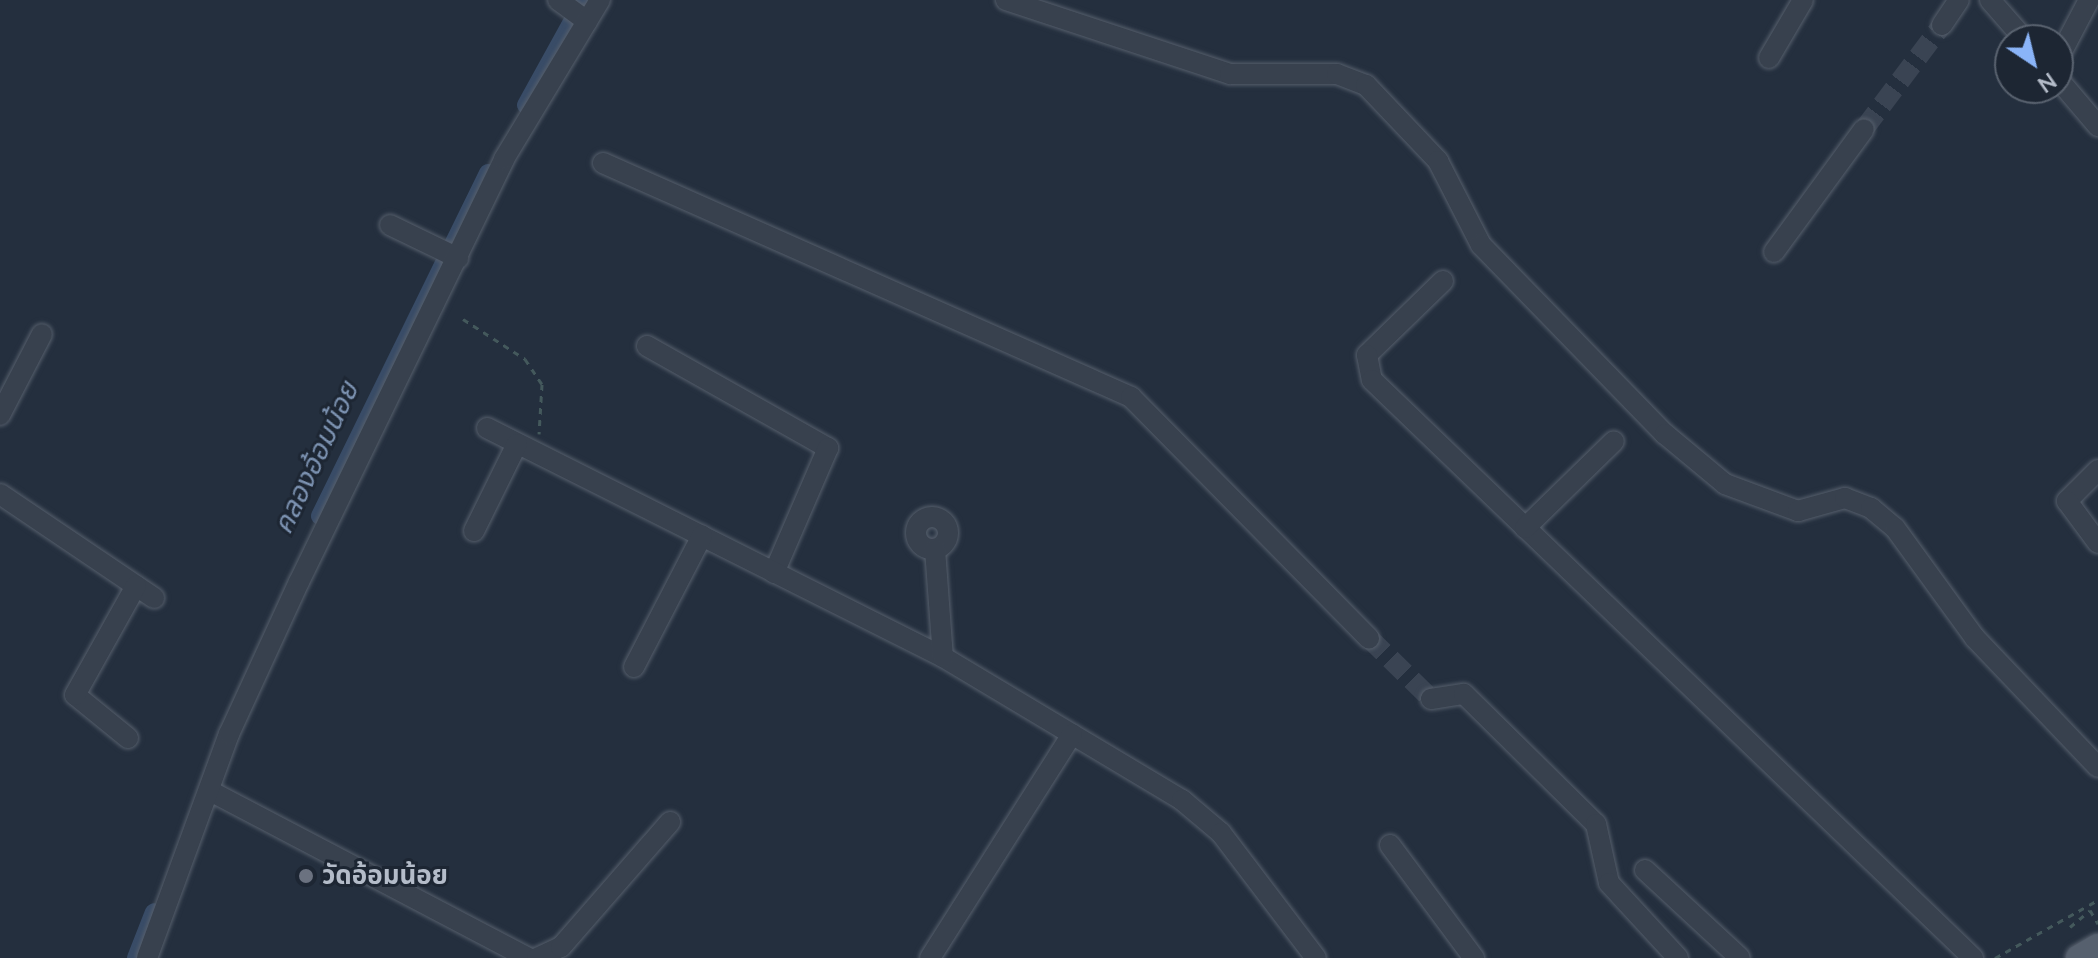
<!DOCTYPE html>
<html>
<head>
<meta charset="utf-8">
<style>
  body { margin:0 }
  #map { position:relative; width:2098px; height:958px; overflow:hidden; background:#242f3e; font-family:"Nunito Sans","Noto Sans Thai",sans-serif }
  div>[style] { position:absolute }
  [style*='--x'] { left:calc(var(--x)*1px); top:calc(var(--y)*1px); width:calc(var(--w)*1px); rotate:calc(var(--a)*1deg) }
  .canal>* { height:18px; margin:-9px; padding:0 9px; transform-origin:9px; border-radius:9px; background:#394c67 }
  .minor-tunnel>* { height:20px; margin-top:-10px; transform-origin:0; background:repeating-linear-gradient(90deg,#3a4453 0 20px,transparent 0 30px) }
  .path>* { height:3px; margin-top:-1.5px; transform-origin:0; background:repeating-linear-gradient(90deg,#44595c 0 6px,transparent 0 12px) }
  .roads { filter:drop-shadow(0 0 2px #565f6c) drop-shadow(0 0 2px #565f6c) }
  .minor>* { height:20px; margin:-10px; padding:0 10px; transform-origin:10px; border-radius:10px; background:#38414e }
  .minor>.ring { margin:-10px; padding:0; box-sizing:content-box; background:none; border:20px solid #38414e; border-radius:50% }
  .major>* { height:26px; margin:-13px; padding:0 13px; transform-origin:13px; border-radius:13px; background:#56606e }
  .dots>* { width:22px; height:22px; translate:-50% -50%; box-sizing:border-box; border:4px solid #1d2633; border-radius:50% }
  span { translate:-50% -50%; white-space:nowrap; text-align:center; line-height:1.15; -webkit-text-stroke:6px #1d2633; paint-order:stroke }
  .poi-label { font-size:26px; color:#b4bcc9; font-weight:700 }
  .left { translate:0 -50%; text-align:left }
  .water-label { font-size:28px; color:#7c92b1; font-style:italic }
  .north { position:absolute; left:1994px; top:24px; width:80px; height:80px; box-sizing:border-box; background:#1d2633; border:2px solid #59626f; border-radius:50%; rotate:145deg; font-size:22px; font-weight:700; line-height:32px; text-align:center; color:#b4bcc9 }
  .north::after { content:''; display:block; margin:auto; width:28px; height:36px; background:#8ab4f8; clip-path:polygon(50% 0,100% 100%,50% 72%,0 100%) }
</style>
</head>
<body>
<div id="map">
  <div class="canal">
    <div style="--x:526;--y:105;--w:120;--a:-61.1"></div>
    <div style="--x:320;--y:516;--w:382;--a:-63.9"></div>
    <div style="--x:136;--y:958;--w:49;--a:-68.6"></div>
  </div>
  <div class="minor-tunnel">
    <div style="--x:1864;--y:129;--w:130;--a:-53.1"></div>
    <div style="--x:1369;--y:638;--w:87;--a:44.5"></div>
  </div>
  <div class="path">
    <div style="--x:463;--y:319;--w:74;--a:32.8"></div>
    <div style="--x:525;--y:359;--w:30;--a:56"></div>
    <div style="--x:542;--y:384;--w:50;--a:93.4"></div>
    <div style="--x:2070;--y:927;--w:26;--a:-40"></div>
    <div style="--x:2090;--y:910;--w:16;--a:60"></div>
    <div style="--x:1995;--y:958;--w:118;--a:-29.4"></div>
  </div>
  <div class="roads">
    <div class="minor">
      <div style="--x:558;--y:0;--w:36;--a:36"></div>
      <div style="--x:1006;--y:0;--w:236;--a:18.3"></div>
      <div style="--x:1230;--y:74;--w:107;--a:0"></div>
      <div style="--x:1337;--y:74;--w:31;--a:21"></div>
      <div style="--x:1366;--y:85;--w:105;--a:46.5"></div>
      <div style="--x:1438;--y:161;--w:94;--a:62.9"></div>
      <div style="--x:1481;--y:245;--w:264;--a:45.8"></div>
      <div style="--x:1665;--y:434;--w:78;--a:39.8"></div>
      <div style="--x:1725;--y:484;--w:78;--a:20.3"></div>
      <div style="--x:1798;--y:511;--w:49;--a:-15.5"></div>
      <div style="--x:1845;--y:498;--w:28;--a:21"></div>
      <div style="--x:1871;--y:508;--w:31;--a:40"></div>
      <div style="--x:1895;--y:528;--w:136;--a:54"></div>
      <div style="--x:1975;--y:638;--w:178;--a:46.4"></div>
      <div style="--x:1990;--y:0;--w:53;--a:48.8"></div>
      <div style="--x:1942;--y:25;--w:30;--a:-56"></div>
      <div style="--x:1769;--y:58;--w:67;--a:-59.6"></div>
      <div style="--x:2058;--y:59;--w:67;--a:-62.3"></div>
      <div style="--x:2058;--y:79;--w:62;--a:49.6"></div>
      <div style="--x:603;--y:163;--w:578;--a:23.9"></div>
      <div style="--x:1131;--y:397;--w:339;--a:45.4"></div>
      <div style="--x:390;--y:225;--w:76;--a:25.9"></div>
      <div style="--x:1774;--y:252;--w:152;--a:-53.8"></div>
      <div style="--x:1443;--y:281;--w:106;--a:135.8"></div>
      <div style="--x:1367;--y:355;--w:25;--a:79"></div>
      <div style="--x:1372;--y:380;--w:834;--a:43.88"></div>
      <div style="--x:647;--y:346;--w:208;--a:29.4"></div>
      <div style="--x:828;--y:448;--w:136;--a:113.4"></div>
      <div style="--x:0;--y:415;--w:91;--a:-62.6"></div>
      <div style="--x:487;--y:428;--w:510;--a:26.67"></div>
      <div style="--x:943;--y:657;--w:279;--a:30.9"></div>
      <div style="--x:1182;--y:800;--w:51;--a:40.2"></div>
      <div style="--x:1221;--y:833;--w:157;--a:52.8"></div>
      <div style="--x:2098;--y:470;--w:44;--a:135"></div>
      <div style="--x:2067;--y:501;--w:52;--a:53.6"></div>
      <div style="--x:0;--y:494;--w:186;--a:34"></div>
      <div class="ring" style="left:916px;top:517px;width:12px;height:12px"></div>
      <div style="--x:1525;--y:528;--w:124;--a:-44.3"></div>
      <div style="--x:474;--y:531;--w:97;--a:-63.7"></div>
      <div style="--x:935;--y:549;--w:108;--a:85.8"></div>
      <div style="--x:634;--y:667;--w:148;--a:-62.6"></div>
      <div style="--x:1431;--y:699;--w:33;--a:-9"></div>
      <div style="--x:1464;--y:694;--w:185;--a:44.6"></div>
      <div style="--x:1596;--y:824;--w:60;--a:77.6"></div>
      <div style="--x:1609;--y:883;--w:102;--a:47.4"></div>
      <div style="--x:128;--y:738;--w:68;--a:-140.9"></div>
      <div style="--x:75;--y:695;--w:125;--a:-60.8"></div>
      <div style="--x:212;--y:792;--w:357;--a:27.7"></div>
      <div style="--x:1390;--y:845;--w:141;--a:53.4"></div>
      <div style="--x:1645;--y:870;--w:129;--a:42.8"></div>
      <div style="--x:147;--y:958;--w:239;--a:-69.9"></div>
      <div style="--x:229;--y:734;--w:167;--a:-65.3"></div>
      <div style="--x:299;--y:582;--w:470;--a:-64.1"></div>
      <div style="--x:504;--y:159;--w:186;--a:-58.9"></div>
      <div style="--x:537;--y:958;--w:26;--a:-25"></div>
      <div style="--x:561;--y:947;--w:166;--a:-48.9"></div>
      <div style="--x:930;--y:958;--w:265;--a:-57.6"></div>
    </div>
    <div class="major">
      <div style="--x:2079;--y:958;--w:22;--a:-30"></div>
    </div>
  </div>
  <div class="dots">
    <div style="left:306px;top:876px;background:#6b7280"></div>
  </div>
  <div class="poi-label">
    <span class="left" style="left:322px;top:876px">วัดอ้อมน้อย</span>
  </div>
  <div class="water-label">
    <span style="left:316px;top:458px;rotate:-65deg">คลองอ้อมน้อย</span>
  </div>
  <div class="north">N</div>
</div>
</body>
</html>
